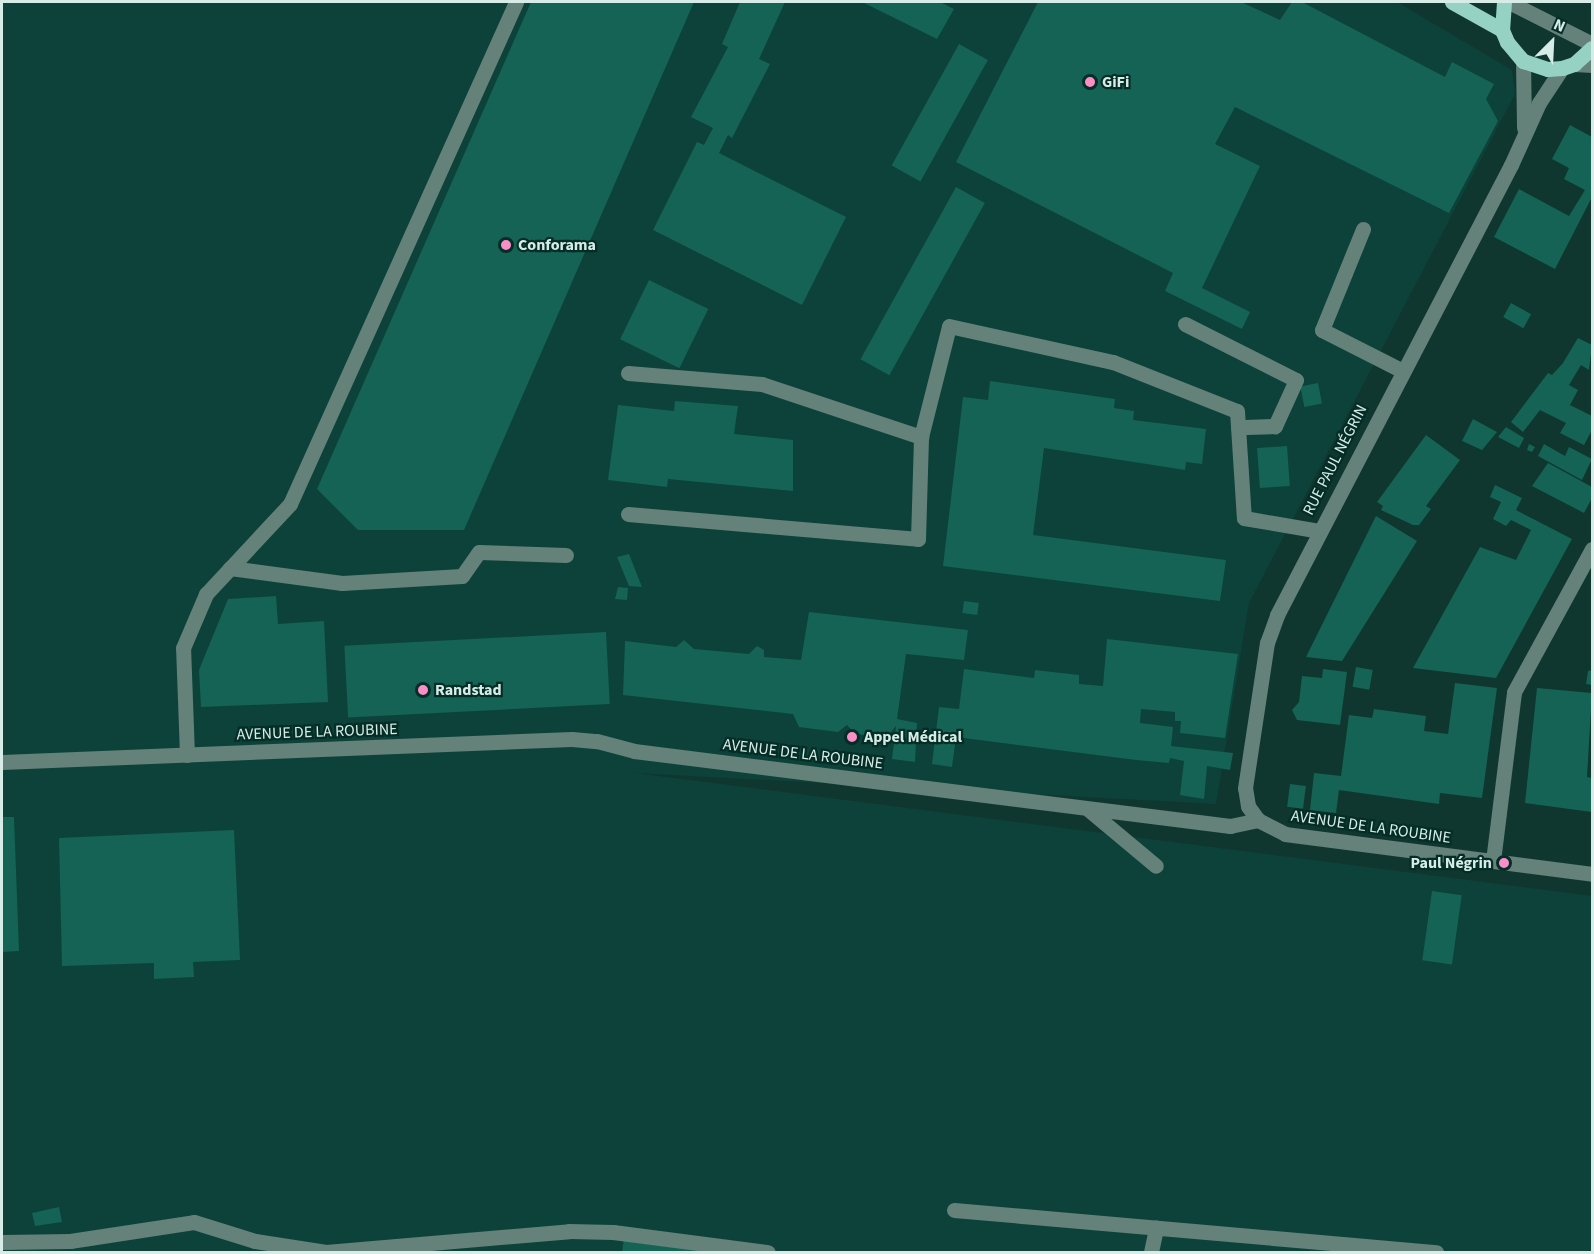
<!DOCTYPE html>
<html>
<head>
<meta charset="utf-8">
<style>
  body { margin:0 }
  #map { position:relative; width:1594px; height:1254px; overflow:hidden; background:#0f372f; font-family:"Source Sans 3",sans-serif }
  div>[style] { position:absolute }
  [style*='--x'] { left:calc(var(--x)*1px); top:calc(var(--y)*1px); width:calc(var(--w)*1px); rotate:calc(var(--a)*1deg) }
  .built>* { inset:0; background:#0c4239 }
  .building>* { inset:0; background:#146355; transform-origin:0 0 }
  .minor>* { height:15px; margin:-7.5px; padding:0 7.5px; transform-origin:7.5px; border-radius:7.5px; background:#64817a }
  .major>* { height:15px; margin:-7.5px; padding:0 7.5px; transform-origin:7.5px; border-radius:7.5px; background:#96d2c4 }
  .dots>* { width:16px; height:16px; translate:-50% -50%; box-sizing:border-box; border:3px solid #032d26; border-radius:50% }
  span { translate:-50% -50%; white-space:nowrap; text-align:center; line-height:1.15; -webkit-text-stroke:4.5px #032d26; paint-order:stroke }
  .poi-label { font-size:16px; color:#d7ece6; font-weight:700 }
  .left { translate:0 -50%; text-align:left }
  .right { translate:-100% -50%; text-align:right }
  .street-label { font-size:16px; color:#d7ece6 }
  .frame { position:absolute; inset:0; border:3px solid #d7ece6; pointer-events:none }
  .north { position:absolute; left:1522px; top:12px; width:60px; height:60px; -webkit-text-stroke:4px #032d26; paint-order:stroke; rotate:24deg; font-size:16px; font-weight:700; line-height:24px; text-align:center; color:#d7ece6 }
  .north::after { content:''; display:block; margin:auto; width:21px; height:27px; background:#d7ece6; clip-path:polygon(50% 0,100% 100%,50% 72%,0 100%) }
</style>
</head>
<body>
<div id="map">
  <div class="built">
    <div style="clip-path:polygon(2px 2px,1397px 2px,1512px 70px,1515px 94px,1249px 603px,1216px 804px,635px 773px,1592px 896px,1592px 1252px,2px 1252px)"></div>
  </div>
  <div class="building">
    <div style="clip-path:polygon(531px 2px,694px 2px,464px 530px,358px 530px,317px 489px)"></div>
    <div style="clip-path:polygon(740px 2px,785px 2px,759px 59px,770px 64px,732px 138px,728px 135px,719px 153px,846px 217px,802px 305px,653px 230px,697px 142px,704px 145px,713px 128px,691px 117px,728px 47px,722px 44px)"></div>
    <div style="clip-path:polygon(862px 2px,940px 2px,954px 9px,937px 39px)"></div>
    <div style="clip-path:polygon(1038px 2px,1241px 2px,1280px 20px,1292px 2px,1302px 2px,1445px 77px,1452px 62px,1494px 84px,1486px 99px,1498px 121px,1449px 213px,1235px 107px,1215px 144px,1260px 166px,1202px 288px,1250px 312px,1242px 329px,1165px 291px,1173px 273px,956px 162px)"></div>
    <div style="left:959px;top:44px;width:33px;height:139px;rotate:29deg"></div>
    <div style="clip-path:polygon(1570px 125px,1592px 137px,1592px 197px,1555px 269px,1494px 237px,1519px 189px,1569px 216px,1585px 190px,1564px 179px,1569px 168px,1552px 159px)"></div>
    <div style="left:956px;top:187px;width:33px;height:197px;rotate:29deg"></div>
    <div style="left:649px;top:280px;width:66px;height:66px;rotate:26deg"></div>
    <div style="left:1511px;top:303px;width:23px;height:16px;rotate:29deg"></div>
    <div style="clip-path:polygon(1578px 338px,1592px 345px,1589px 370px,1581px 365px,1569px 385px,1578px 390px,1570px 405px,1592px 416px,1592px 430px,1584px 445px,1560px 433px,1566px 423px,1540px 410px,1523px 432px,1511px 422px,1548px 373px,1552px 375px,1563px 363px)"></div>
    <div style="clip-path:polygon(990px 381px,1115px 399px,1114px 408px,1134px 411px,1133px 420px,1206px 429px,1202px 464px,1186px 462px,1185px 470px,1044px 448px,1033px 535px,1226px 560px,1220px 601px,943px 566px,963px 397px,988px 400px)"></div>
    <div style="left:1318px;top:383px;width:21px;height:18px;rotate:79deg"></div>
    <div style="clip-path:polygon(675px 401px,738px 406px,734px 434px,793px 440px,793px 491px,668px 479px,667px 487px,608px 480px,618px 405px,674px 411px)"></div>
    <div style="clip-path:polygon(1473px 419px,1497px 432px,1482px 450px,1462px 441px)"></div>
    <div style="clip-path:polygon(1506px 427px,1524px 438px,1519px 448px,1498px 437px)"></div>
    <div style="clip-path:polygon(1426px 435px,1460px 460px,1426px 506px,1431px 509px,1419px 525px,1413px 525px,1381px 510px,1383px 506px,1377px 502px)"></div>
    <div style="clip-path:polygon(1529px 444px,1535px 447px,1532px 452px,1527px 450px)"></div>
    <div style="clip-path:polygon(1544px 444px,1565px 456px,1569px 447px,1592px 459px,1582px 480px,1538px 456px)"></div>
    <div style="left:1287px;top:446px;width:40px;height:30px;rotate:86deg"></div>
    <div style="clip-path:polygon(1548px 463px,1592px 487px,1592px 498px,1584px 513px,1532px 486px)"></div>
    <div style="clip-path:polygon(1495px 485px,1522px 498px,1516px 510px,1572px 539px,1496px 678px,1413px 668px,1480px 547px,1516px 560px,1531px 530px,1511px 520px,1506px 526px,1493px 519px,1501px 502px,1490px 497px)"></div>
    <div style="clip-path:polygon(1376px 516px,1417px 541px,1342px 661px,1306px 657px)"></div>
    <div style="clip-path:polygon(629px 554px,642px 587px,629px 586px,617px 557px)"></div>
    <div style="clip-path:polygon(618px 587px,628px 588px,627px 600px,615px 599px)"></div>
    <div style="clip-path:polygon(276px 596px,278px 624px,324px 621px,328px 702px,201px 707px,199px 670px,228px 599px)"></div>
    <div style="left:964px;top:601px;width:15px;height:12px;rotate:8deg"></div>
    <div style="clip-path:polygon(809px 612px,968px 630px,964px 660px,906px 654px,897px 719px,917px 723px,915px 762px,892px 759px,896px 726px,887px 737px,855px 734px,847px 725px,838px 732px,799px 727px,793px 714px,623px 695px,625px 641px,676px 647px,684px 640px,694px 649px,749px 654px,757px 646px,764px 650px,764px 657px,801px 660px)"></div>
    <div style="left:606px;top:632px;width:72px;height:262px;rotate:87deg"></div>
    <div style="clip-path:polygon(1107px 639px,1238px 654px,1225px 738px,1180px 733px,1181px 721px,1175px 721px,1175px 712px,1141px 709px,1140px 723px,1173px 727px,1171px 746px,1233px 753px,1230px 770px,1207px 766px,1204px 799px,1180px 795px,1184px 761px,1170px 758px,1169px 763px,1136px 760px,956px 737px,952px 767px,932px 764px,939px 707px,959px 709px,964px 669px,1034px 678px,1035px 670px,1079px 675px,1079px 684px,1103px 686px)"></div>
    <div style="left:1356px;top:667px;width:17px;height:20px;rotate:10deg"></div>
    <div style="clip-path:polygon(1323px 669px,1347px 672px,1340px 725px,1297px 720px,1292px 710px,1299px 702px,1302px 676px,1322px 678px)"></div>
    <div style="clip-path:polygon(1592px 670px,1592px 685px,1586px 684px,1588px 671px)"></div>
    <div style="clip-path:polygon(1455px 683px,1497px 688px,1482px 798px,1440px 793px,1439px 804px,1339px 790px,1336px 813px,1310px 810px,1314px 773px,1341px 776px,1349px 715px,1372px 718px,1374px 709px,1426px 716px,1424px 731px,1448px 734px)"></div>
    <div style="clip-path:polygon(1537px 688px,1592px 693px,1587px 777px,1592px 778px,1592px 812px,1525px 803px)"></div>
    <div style="left:1290px;top:784px;width:16px;height:23px;rotate:7deg"></div>
    <div style="clip-path:polygon(2px 817px,14px 817px,19px 951px,2px 952px)"></div>
    <div style="clip-path:polygon(234px 830px,240px 960px,193px 962px,194px 977px,154px 979px,154px 963px,62px 966px,59px 838px)"></div>
    <div style="left:1432px;top:891px;width:30px;height:70px;rotate:8deg"></div>
    <div style="clip-path:polygon(59px 1207px,62px 1222px,35px 1226px,32px 1213px)"></div>
    <div style="clip-path:polygon(624px 1238px,726px 1252px,622px 1252px)"></div>
  </div>
  <div class="minor">
    <div style="--x:1509;--y:2;--w:93;--a:26.8"></div>
    <div style="--x:1523;--y:61;--w:67;--a:89.1"></div>
    <div style="--x:1574;--y:64;--w:18;--a:3"></div>
    <div style="--x:1363;--y:229;--w:109;--a:112.1"></div>
    <div style="--x:1322;--y:330;--w:89;--a:26.9"></div>
    <div style="--x:1185;--y:324;--w:124;--a:26.8"></div>
    <div style="--x:1296;--y:380;--w:51;--a:114.5"></div>
    <div style="--x:1275;--y:426;--w:37;--a:178"></div>
    <div style="--x:628;--y:373;--w:134;--a:4.7"></div>
    <div style="--x:762;--y:384;--w:168;--a:18.4"></div>
    <div style="--x:921;--y:437;--w:114;--a:-75.8"></div>
    <div style="--x:949;--y:326;--w:168;--a:12.4"></div>
    <div style="--x:1113;--y:362;--w:133;--a:21.6"></div>
    <div style="--x:1237;--y:411;--w:107;--a:86.3"></div>
    <div style="--x:1244;--y:518;--w:76;--a:9.8"></div>
    <div style="--x:628;--y:514;--w:291;--a:4.9"></div>
    <div style="--x:918;--y:539;--w:102;--a:-88.3"></div>
    <div style="--x:230;--y:568;--w:113;--a:7.6"></div>
    <div style="--x:342;--y:583;--w:120;--a:-3.3"></div>
    <div style="--x:462;--y:576;--w:29;--a:-55"></div>
    <div style="--x:479;--y:552;--w:87;--a:2"></div>
    <div style="--x:187;--y:755;--w:107;--a:-92.1"></div>
    <div style="--x:183;--y:648;--w:59;--a:-66.9"></div>
    <div style="--x:206;--y:594;--w:123;--a:-47"></div>
    <div style="--x:290;--y:504;--w:551;--a:-65.76"></div>
    <div style="--x:2;--y:762;--w:570;--a:-2.31"></div>
    <div style="--x:572;--y:739;--w:25;--a:5"></div>
    <div style="--x:597;--y:741;--w:38;--a:15"></div>
    <div style="--x:634;--y:751;--w:601;--a:7.17"></div>
    <div style="--x:1230;--y:826;--w:29;--a:-12"></div>
    <div style="--x:1258;--y:820;--w:30;--a:27"></div>
    <div style="--x:1285;--y:834;--w:310;--a:7.4"></div>
    <div style="--x:1089;--y:810;--w:87;--a:39.9"></div>
    <div style="--x:1258;--y:820;--w:17;--a:-126"></div>
    <div style="--x:1248;--y:806;--w:18;--a:-99"></div>
    <div style="--x:1245;--y:788;--w:147;--a:-81.4"></div>
    <div style="--x:1267;--y:643;--w:30;--a:-70"></div>
    <div style="--x:1277;--y:615;--w:507;--a:-62.53"></div>
    <div style="--x:1511;--y:165;--w:68;--a:-65.7"></div>
    <div style="--x:1539;--y:103;--w:42;--a:-56.7"></div>
    <div style="--x:1493;--y:861;--w:170;--a:-82.9"></div>
    <div style="--x:1514;--y:692;--w:163;--a:-61.4"></div>
    <div style="--x:954;--y:1210;--w:484;--a:5"></div>
    <div style="--x:2;--y:1242;--w:68;--a:-0.8"></div>
    <div style="--x:70;--y:1241;--w:125;--a:-8.7"></div>
    <div style="--x:194;--y:1222;--w:64;--a:17.3"></div>
    <div style="--x:255;--y:1241;--w:72;--a:8.8"></div>
    <div style="--x:326;--y:1252;--w:244;--a:-4.9"></div>
    <div style="--x:569;--y:1231;--w:44;--a:1.3"></div>
    <div style="--x:613;--y:1232;--w:156;--a:7.4"></div>
    <div style="--x:1151;--y:1252;--w:25;--a:-78"></div>
  </div>
  <div class="major">
    <div style="--x:1452;--y:2;--w:57;--a:29.2"></div>
    <div style="--x:1504;--y:2;--w:28;--a:94"></div>
    <div style="--x:1502;--y:30;--w:13;--a:67"></div>
    <div style="--x:1507;--y:42;--w:25;--a:50"></div>
    <div style="--x:1523;--y:61;--w:26;--a:18"></div>
    <div style="--x:1548;--y:69;--w:14;--a:-4"></div>
    <div style="--x:1562;--y:68;--w:13;--a:-18"></div>
    <div style="--x:1574;--y:64;--w:24;--a:-42"></div>
  </div>
  <div class="dots">
    <div style="left:1090px;top:82px;background:#fa8fc7"></div>
    <div style="left:506px;top:245px;background:#fa8fc7"></div>
    <div style="left:423px;top:690px;background:#fa8fc7"></div>
    <div style="left:852px;top:737px;background:#fa8fc7"></div>
    <div style="left:1504px;top:863px;background:#fa8fc7"></div>
  </div>
  <div class="poi-label">
    <span class="left" style="left:1102px;top:82px">GiFi</span>
    <span class="left" style="left:518px;top:245px">Conforama</span>
    <span class="left" style="left:435px;top:690px">Randstad</span>
    <span class="left" style="left:864px;top:737px">Appel Médical</span>
    <span class="right" style="left:1492px;top:863px">Paul Négrin</span>
  </div>
  <div class="street-label">
    <span style="left:1335px;top:460px;rotate:-63deg">RUE PAUL NÉGRIN</span>
    <span style="left:317px;top:732px;rotate:-2deg">AVENUE DE LA ROUBINE</span>
    <span style="left:803px;top:754px;rotate:7deg">AVENUE DE LA ROUBINE</span>
    <span style="left:1371px;top:827px;rotate:8deg">AVENUE DE LA ROUBINE</span>
  </div>
  <div class="frame"></div>
  <div class="north">N</div>
</div>
</body>
</html>
